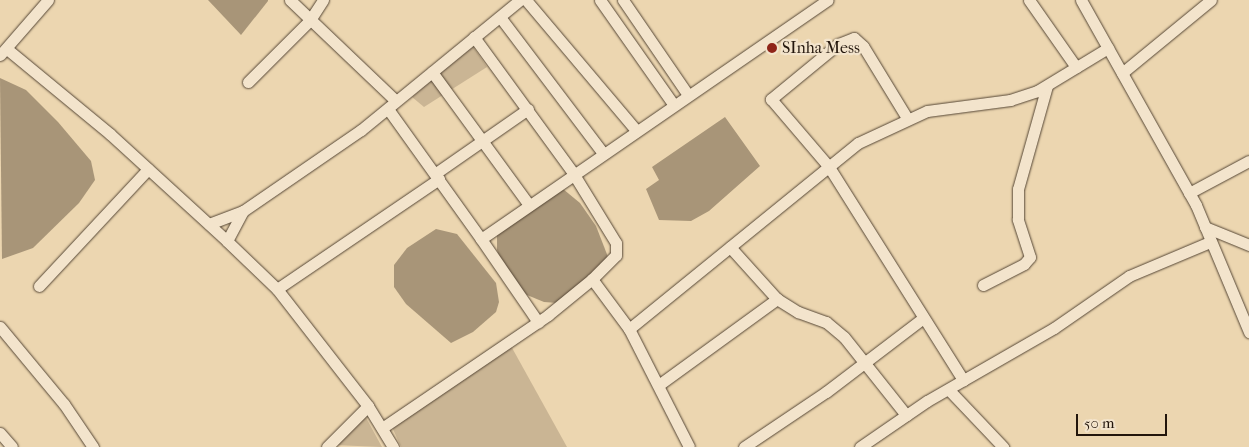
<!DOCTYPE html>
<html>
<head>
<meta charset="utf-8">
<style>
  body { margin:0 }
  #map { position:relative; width:1249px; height:447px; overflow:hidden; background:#ecd6b0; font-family:"IM FELL French Canon",serif }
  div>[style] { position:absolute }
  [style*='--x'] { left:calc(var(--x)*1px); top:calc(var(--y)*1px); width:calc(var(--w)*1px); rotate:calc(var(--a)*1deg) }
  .green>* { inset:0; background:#cab594 }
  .water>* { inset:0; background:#a89578 }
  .roads { filter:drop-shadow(0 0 1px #554635) drop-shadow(0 0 1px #554635) }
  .minor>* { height:11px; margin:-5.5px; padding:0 5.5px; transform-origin:5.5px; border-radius:5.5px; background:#f3e4cc }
  .dots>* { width:14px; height:14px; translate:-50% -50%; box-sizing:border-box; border:2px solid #f3e4cc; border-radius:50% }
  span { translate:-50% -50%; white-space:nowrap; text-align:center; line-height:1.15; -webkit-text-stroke:4.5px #f3e4cc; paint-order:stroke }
  .poi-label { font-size:16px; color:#23160c }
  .left { translate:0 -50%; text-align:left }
  .scale { position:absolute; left:1076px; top:414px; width:91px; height:22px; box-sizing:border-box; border:2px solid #23160c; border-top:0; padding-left:6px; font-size:15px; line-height:18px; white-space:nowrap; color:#23160c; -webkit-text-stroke:4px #f3e4cc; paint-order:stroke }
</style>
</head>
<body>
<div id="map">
  <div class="green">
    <div style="clip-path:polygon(472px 45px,487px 67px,424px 107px,412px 97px)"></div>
    <div style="clip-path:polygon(511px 346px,567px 447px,401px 447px,392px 427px)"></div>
    <div style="clip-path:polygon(364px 414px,382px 447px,333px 445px)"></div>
  </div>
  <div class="water">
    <div style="clip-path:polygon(208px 0,268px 0,268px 1px,241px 35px)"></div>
    <div style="clip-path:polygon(0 78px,26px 90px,58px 122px,91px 161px,95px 180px,79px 203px,33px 248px,2px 259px)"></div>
    <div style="clip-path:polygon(725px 117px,760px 166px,709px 211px,691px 221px,659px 220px,646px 189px,659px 180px,652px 167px)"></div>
    <div style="clip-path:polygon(563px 189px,580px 203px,596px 226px,610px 262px,558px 303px,544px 302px,527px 295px,505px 273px,497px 250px,497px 228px)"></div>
    <div style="clip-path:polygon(436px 229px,457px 234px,496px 283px,499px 302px,496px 312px,473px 332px,451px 343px,406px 304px,394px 287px,394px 265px,407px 248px)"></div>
  </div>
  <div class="roads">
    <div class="minor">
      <div style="--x:290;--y:0;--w:146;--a:43.6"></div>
      <div style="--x:526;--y:0;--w:170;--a:49.8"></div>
      <div style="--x:600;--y:0;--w:127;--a:54.9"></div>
      <div style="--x:623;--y:0;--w:115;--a:55.6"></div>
      <div style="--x:1029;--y:0;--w:82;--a:55"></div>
      <div style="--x:1081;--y:0;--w:235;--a:60.7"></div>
      <div style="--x:1196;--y:205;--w:138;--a:67.3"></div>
      <div style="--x:500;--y:17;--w:171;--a:52.9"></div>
      <div style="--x:474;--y:37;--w:168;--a:53.9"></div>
      <div style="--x:573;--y:173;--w:82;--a:58.4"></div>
      <div style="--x:616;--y:243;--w:12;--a:90"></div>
      <div style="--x:616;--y:255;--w:34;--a:135"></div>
      <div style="--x:7;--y:49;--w:134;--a:39.5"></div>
      <div style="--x:110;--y:134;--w:159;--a:42.4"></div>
      <div style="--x:0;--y:55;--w:73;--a:-48.9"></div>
      <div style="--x:432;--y:72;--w:165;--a:53.9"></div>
      <div style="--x:1122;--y:73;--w:115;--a:-39.4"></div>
      <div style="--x:248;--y:82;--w:88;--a:-45"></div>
      <div style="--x:310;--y:20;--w:24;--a:-57"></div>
      <div style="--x:388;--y:109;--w:160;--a:54.4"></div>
      <div style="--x:481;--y:239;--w:421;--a:-34.6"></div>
      <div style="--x:907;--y:118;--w:84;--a:-121.4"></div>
      <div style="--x:863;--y:46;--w:12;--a:-138"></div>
      <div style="--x:854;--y:38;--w:17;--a:159"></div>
      <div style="--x:838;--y:44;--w:87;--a:140.6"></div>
      <div style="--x:771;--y:99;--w:89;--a:49.5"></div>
      <div style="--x:829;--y:167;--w:252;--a:57.8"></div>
      <div style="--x:436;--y:173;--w:112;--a:-34.8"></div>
      <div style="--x:1189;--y:193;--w:68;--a:-28.1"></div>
      <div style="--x:209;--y:224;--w:36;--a:-21"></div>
      <div style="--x:1205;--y:227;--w:48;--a:22.2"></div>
      <div style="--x:481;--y:239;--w:101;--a:55.5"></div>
      <div style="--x:730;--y:247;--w:70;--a:47.9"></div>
      <div style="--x:777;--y:299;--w:25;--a:32"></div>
      <div style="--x:798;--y:312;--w:30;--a:20"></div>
      <div style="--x:826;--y:322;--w:23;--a:40"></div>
      <div style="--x:844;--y:337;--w:100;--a:51.5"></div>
      <div style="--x:983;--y:285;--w:46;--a:-27.1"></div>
      <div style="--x:1024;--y:264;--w:9;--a:-49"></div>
      <div style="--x:1030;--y:257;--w:40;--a:-108"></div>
      <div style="--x:1018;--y:219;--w:30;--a:-90"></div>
      <div style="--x:1018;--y:189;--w:107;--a:-74.3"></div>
      <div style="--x:39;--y:286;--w:160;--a:-47"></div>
      <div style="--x:277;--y:289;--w:196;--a:-34.2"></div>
      <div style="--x:0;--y:327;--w:100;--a:50.3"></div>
      <div style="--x:64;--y:404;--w:52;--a:56"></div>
      <div style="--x:629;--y:329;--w:295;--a:-39.1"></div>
      <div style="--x:858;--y:143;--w:76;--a:-24.9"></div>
      <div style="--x:927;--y:111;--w:84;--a:-7.5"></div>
      <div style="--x:1010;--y:100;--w:28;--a:-18"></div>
      <div style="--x:1037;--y:91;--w:83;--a:-31.2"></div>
      <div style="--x:660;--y:384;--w:145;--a:-36"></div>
      <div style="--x:949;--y:390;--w:79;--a:46.5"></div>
      <div style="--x:368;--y:406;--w:148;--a:-127.9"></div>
      <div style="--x:277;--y:289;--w:69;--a:-136.2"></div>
      <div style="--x:227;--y:241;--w:34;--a:-62"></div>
      <div style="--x:243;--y:211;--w:143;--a:-34.5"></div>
      <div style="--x:361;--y:130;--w:205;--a:-39.3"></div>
      <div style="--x:382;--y:428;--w:201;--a:-34.2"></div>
      <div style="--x:548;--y:315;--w:57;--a:-39.3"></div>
      <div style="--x:592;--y:279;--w:62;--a:53.5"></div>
      <div style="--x:629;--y:329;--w:132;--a:63"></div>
      <div style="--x:0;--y:433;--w:18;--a:49"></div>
      <div style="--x:327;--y:447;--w:58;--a:-45"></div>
      <div style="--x:368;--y:406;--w:48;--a:58.6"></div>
      <div style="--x:744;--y:447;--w:99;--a:-33.9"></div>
      <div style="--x:826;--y:392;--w:122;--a:-37.3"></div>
      <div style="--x:860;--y:447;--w:81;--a:-34.5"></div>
      <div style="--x:927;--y:401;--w:146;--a:-29.9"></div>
      <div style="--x:1054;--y:328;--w:91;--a:-34.7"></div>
      <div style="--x:1129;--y:276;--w:88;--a:-22.8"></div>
    </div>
  </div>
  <div class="dots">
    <div style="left:772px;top:48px;background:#8f2418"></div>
  </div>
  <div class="poi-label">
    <span class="left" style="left:782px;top:48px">SInha Mess</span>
  </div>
  <div class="scale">50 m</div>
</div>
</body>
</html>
